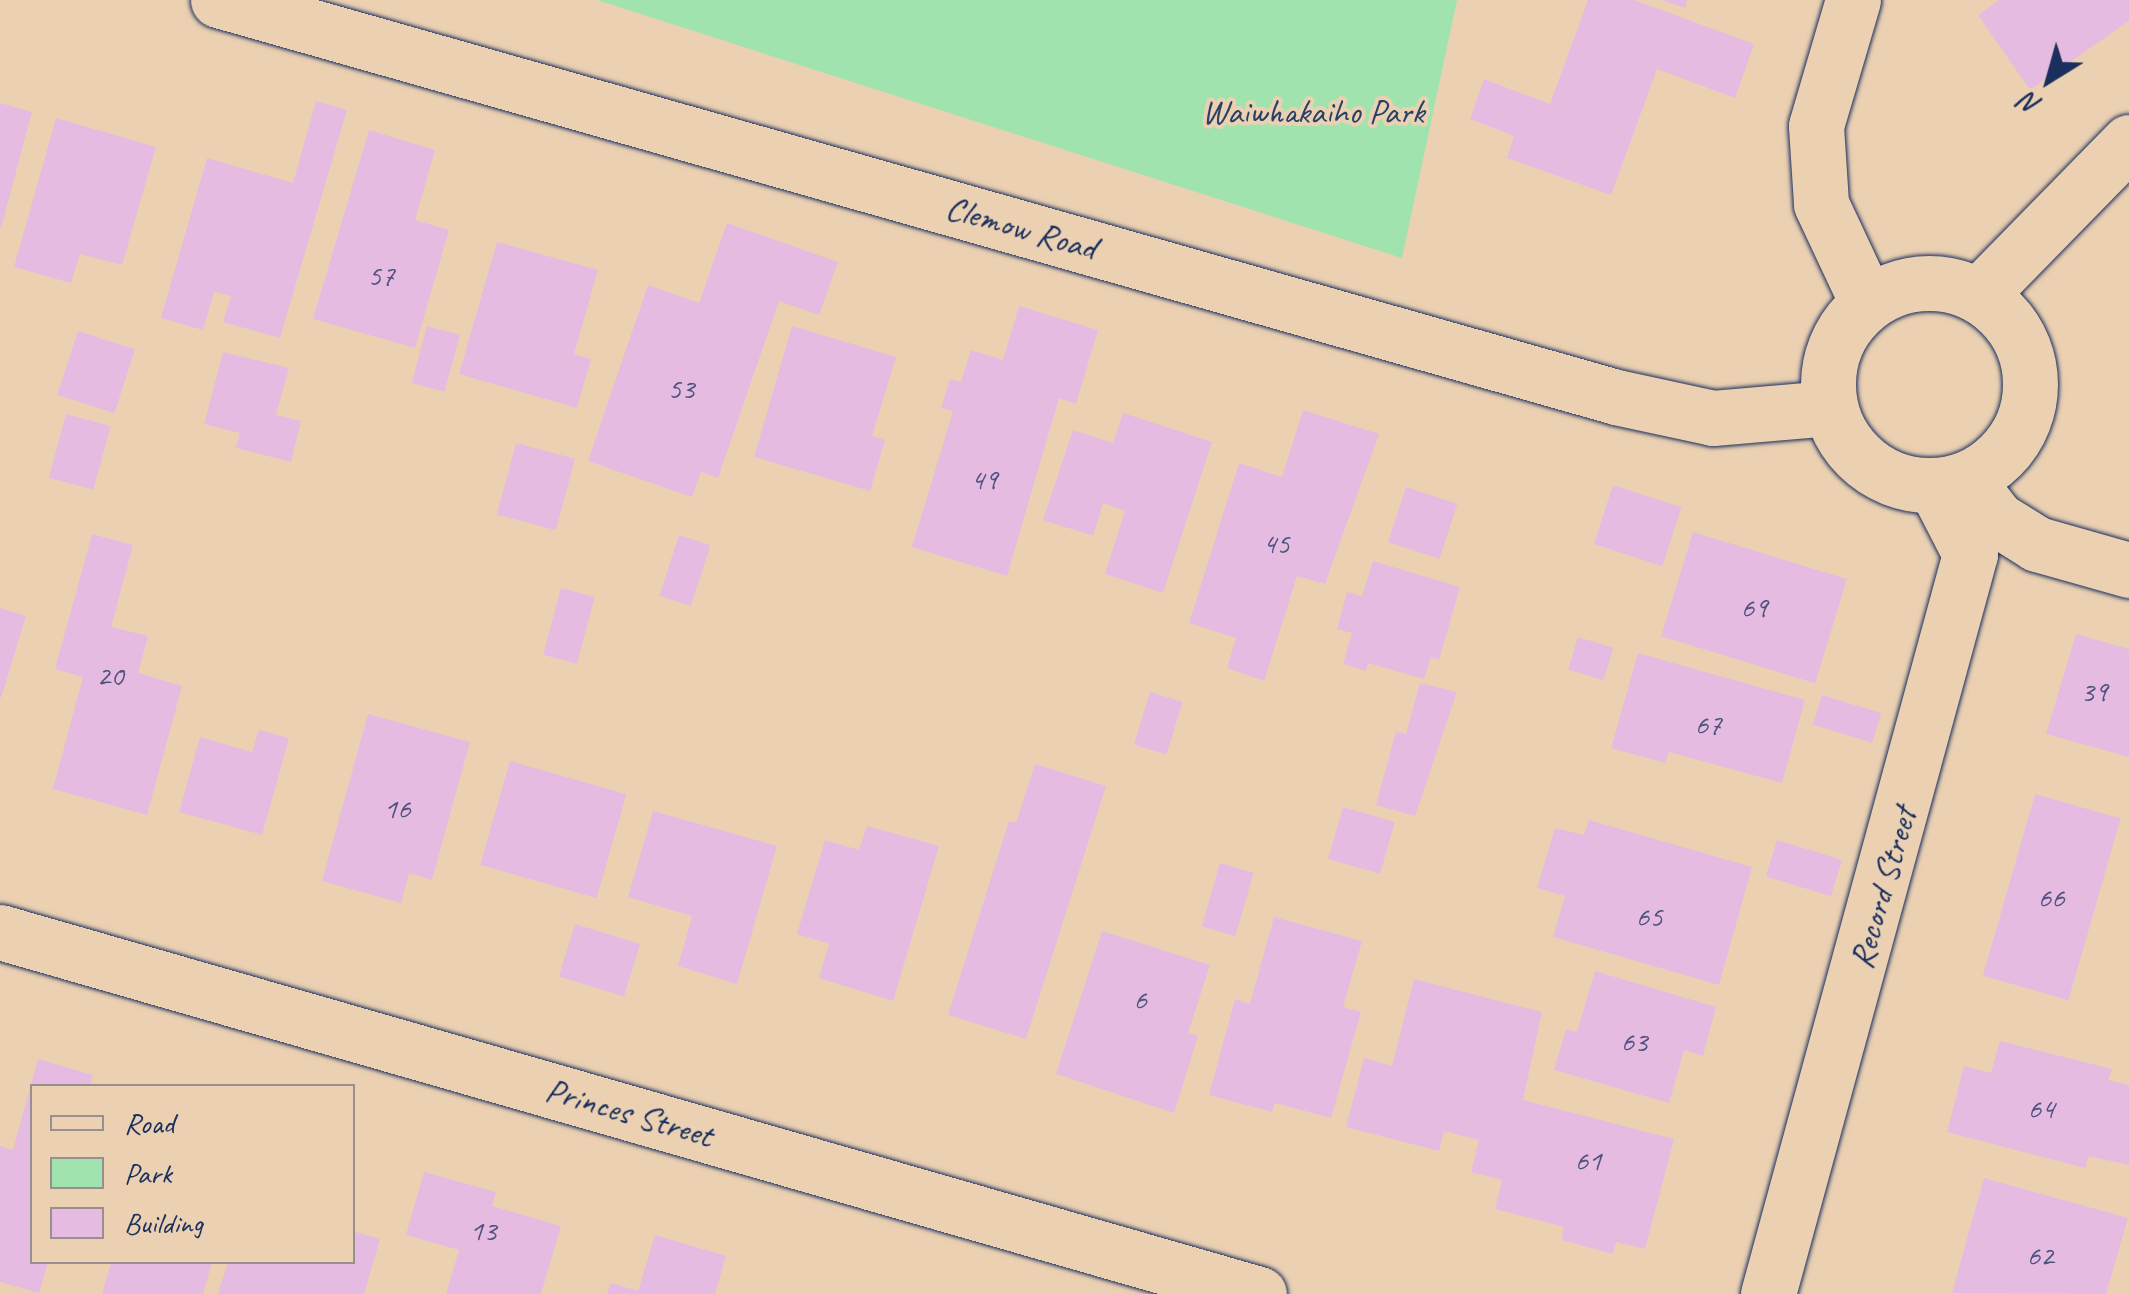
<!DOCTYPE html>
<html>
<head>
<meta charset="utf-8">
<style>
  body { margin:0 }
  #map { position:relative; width:2129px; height:1294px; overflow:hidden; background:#ebd1b2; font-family:Caveat,sans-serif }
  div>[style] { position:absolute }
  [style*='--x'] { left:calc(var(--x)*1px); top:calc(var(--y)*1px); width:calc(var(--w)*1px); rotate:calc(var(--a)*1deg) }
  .green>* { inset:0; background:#a1e3ae }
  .building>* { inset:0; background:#e5bbe1; transform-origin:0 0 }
  .roads { filter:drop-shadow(0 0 2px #1b2f5e) drop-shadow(0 0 2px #1b2f5e) }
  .minor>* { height:55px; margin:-27.5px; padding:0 27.5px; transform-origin:27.5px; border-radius:27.5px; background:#ebd1b2 }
  .minor>.ring { margin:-27.5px; padding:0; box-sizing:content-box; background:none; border:55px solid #ebd1b2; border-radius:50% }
  span { translate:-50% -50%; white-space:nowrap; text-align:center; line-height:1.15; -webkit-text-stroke:8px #ebd1b2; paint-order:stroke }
  .number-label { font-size:30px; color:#4e527f }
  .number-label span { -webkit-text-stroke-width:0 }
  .park-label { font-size:35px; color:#284166 }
  .street-label { font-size:35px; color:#1b2f5e }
  .legend { position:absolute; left:30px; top:1084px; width:325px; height:180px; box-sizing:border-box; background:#ebd1b2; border:2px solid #989090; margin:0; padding:12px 18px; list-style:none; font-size:30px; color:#1b2f5e }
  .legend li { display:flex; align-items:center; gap:20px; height:50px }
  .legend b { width:50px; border:2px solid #989090 }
  .north { position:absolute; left:1999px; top:30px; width:100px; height:100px; -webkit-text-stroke:8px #ebd1b2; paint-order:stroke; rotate:217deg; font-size:28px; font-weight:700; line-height:40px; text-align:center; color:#1b2f5e }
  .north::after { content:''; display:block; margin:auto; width:35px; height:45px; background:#1b2f5e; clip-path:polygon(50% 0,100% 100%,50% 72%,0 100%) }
</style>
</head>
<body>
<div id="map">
  <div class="green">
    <div style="clip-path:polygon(597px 0,1457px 0,1402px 258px)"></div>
  </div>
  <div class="building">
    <div style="clip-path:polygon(1588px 0,1634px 0,1754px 44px,1735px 98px,1657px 69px,1611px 195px,1507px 158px,1514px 136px,1470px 119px,1484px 79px,1550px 104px)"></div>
    <div style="clip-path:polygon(1661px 0,1687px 0,1685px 8px)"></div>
    <div style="clip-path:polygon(1999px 0,2129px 0,2129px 21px,2030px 90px,1978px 15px)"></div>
    <div style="clip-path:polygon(316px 101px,347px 110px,280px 338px,223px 322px,231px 296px,214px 292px,203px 330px,161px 318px,207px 158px,293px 183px)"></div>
    <div style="clip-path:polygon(0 103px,32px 112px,1px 228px,0 228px)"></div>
    <div style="clip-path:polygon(56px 118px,156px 147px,122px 265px,80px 254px,71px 283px,14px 267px)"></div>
    <div style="clip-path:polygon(369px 130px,435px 150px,415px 220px,449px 230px,415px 348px,313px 319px)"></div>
    <div style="clip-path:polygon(727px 223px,838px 262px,819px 315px,779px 301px,718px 478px,701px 472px,692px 497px,588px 461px,648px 285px,699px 303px)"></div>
    <div style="clip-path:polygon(497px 242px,598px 270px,574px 354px,591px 359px,577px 408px,459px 374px)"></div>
    <div style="clip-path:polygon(1019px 306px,1098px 330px,1076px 404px,1059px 398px,1007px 576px,912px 547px,953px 411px,941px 408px,950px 379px,961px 382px,971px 350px,1003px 360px)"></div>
    <div style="left:427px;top:326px;width:34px;height:59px;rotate:15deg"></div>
    <div style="clip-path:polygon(792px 326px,896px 357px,872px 436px,885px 440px,870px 491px,754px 457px)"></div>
    <div style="left:78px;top:331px;width:60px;height:67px;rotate:18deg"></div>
    <div style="clip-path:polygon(223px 352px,289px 368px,276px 415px,301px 421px,291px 462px,236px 448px,240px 433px,204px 424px)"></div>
    <div style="clip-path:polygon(1303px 410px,1379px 434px,1325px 584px,1297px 576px,1264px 681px,1227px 668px,1236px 638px,1189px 623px,1239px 463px,1282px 477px)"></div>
    <div style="clip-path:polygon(1123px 413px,1212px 442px,1163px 593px,1105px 574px,1125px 511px,1103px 503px,1093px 536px,1043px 520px,1073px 430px,1113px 443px)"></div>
    <div style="left:66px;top:414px;width:46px;height:66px;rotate:15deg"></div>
    <div style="left:516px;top:443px;width:61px;height:74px;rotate:15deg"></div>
    <div style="left:1613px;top:485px;width:72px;height:62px;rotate:18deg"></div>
    <div style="left:1406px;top:487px;width:54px;height:58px;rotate:18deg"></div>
    <div style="left:1693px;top:532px;width:161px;height:109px;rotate:17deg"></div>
    <div style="clip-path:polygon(92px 534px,133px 545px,111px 627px,148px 636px,138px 673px,182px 686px,147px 815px,53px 789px,83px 677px,55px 669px)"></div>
    <div style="left:679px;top:535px;width:33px;height:64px;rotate:18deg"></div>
    <div style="clip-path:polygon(1373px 561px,1460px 587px,1439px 660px,1431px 657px,1424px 679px,1368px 663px,1366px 671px,1343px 664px,1352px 633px,1337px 629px,1347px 592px,1362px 596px)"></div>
    <div style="left:561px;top:588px;width:35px;height:69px;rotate:15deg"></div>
    <div style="clip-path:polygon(0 608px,26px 616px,1px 698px,0 698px)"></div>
    <div style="clip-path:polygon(2076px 634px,2129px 649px,2129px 757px,2046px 734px)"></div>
    <div style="left:1578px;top:637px;width:37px;height:34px;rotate:17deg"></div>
    <div style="clip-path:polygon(1638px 653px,1805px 700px,1782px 783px,1669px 752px,1665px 763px,1611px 748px)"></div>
    <div style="clip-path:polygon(1420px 683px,1457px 692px,1415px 816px,1376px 805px,1396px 731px,1406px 734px)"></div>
    <div style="left:1150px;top:692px;width:34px;height:55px;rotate:17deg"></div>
    <div style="left:1822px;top:695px;width:62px;height:31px;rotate:17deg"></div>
    <div style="clip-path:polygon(368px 714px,470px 742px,432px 880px,409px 873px,401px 903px,322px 881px)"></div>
    <div style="clip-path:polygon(259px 730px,289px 738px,262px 835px,179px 812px,200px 737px,252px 752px)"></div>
    <div style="left:510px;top:761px;width:121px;height:108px;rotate:16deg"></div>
    <div style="clip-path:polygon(1035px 764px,1106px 786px,1026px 1039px,948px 1015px,1009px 821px,1016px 823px)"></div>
    <div style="left:2035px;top:794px;width:89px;height:189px;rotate:16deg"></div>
    <div style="left:1343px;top:807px;width:54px;height:54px;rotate:16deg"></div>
    <div style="clip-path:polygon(653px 811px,777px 846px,737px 984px,678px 966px,692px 916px,628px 897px)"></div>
    <div style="clip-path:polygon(1589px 820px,1752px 867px,1719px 985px,1553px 937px,1565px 896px,1537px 888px,1555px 828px,1584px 835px)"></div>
    <div style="clip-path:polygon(867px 826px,939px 846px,893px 1001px,819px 978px,829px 944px,797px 934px,825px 840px,859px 850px)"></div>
    <div style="left:1777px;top:840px;width:68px;height:38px;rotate:17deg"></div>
    <div style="left:1220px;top:863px;width:35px;height:66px;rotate:16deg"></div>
    <div style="clip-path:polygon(1274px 917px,1362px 941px,1343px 1007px,1361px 1012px,1331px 1118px,1275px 1103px,1272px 1112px,1209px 1095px,1235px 999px,1250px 1004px)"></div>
    <div style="left:575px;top:924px;width:68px;height:55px;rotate:17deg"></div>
    <div style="clip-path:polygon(1102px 931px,1210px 965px,1188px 1033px,1198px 1036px,1174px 1113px,1056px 1074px)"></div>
    <div style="clip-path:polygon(1595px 971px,1716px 1007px,1703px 1056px,1684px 1050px,1669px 1103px,1554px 1070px,1566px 1029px,1577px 1032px)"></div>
    <div style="clip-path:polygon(1414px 979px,1542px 1012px,1523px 1100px,1674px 1139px,1645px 1249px,1616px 1242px,1613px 1254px,1562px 1240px,1564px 1227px,1495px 1209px,1502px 1180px,1471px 1172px,1479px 1140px,1444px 1131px,1439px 1151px,1346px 1127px,1364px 1058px,1392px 1066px)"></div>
    <div style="clip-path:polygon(2000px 1041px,2112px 1069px,2108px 1080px,2129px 1085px,2129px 1165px,2089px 1156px,2085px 1168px,1947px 1132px,1964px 1066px,1991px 1073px)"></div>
    <div style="clip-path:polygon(38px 1059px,93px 1075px,90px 1086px,32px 1086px,32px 1262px,48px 1262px,39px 1293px,0 1282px,0 1146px,13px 1150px)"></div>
    <div style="clip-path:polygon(424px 1172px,496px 1192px,492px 1206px,561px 1226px,541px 1294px,446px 1294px,459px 1250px,406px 1235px)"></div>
    <div style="clip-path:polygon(1984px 1178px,2128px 1218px,2106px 1294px,1952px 1293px)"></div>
    <div style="clip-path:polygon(352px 1231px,380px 1239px,364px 1294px,218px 1294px,228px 1262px,352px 1262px)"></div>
    <div style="clip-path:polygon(655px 1235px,726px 1256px,715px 1294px,607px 1294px,611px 1283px,638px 1291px)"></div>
    <div style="clip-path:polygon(111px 1262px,212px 1262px,203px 1294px,102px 1294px)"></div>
  </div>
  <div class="roads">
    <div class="minor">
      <div style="--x:218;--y:0;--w:1453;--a:15.85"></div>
      <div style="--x:1616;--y:397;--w:99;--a:12.2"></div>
      <div style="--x:1713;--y:418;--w:117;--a:-4.9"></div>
      <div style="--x:1853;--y:0;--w:131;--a:106.4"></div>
      <div style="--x:1816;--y:126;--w:78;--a:86.3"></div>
      <div style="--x:1821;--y:204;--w:108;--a:64.9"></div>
      <div class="ring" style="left:1828px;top:283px;width:147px;height:147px"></div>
      <div style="--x:1979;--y:295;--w:214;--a:-45.6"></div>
      <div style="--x:1966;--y:479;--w:51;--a:52.2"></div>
      <div style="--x:1997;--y:519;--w:47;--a:32"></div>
      <div style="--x:2037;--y:544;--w:96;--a:15.8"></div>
      <div style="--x:0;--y:932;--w:1310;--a:16.04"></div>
      <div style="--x:1768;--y:1294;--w:767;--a:-74.73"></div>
      <div style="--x:1970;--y:554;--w:76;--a:-117.2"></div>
    </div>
  </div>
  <div class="number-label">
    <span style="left:381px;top:275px">57</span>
    <span style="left:681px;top:388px">53</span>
    <span style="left:984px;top:479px">49</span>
    <span style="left:1276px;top:543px">45</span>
    <span style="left:1754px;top:607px">69</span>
    <span style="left:110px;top:675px">20</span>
    <span style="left:2094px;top:691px">39</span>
    <span style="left:1708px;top:724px">67</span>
    <span style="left:397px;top:808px">16</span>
    <span style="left:2051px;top:897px">66</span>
    <span style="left:1649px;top:916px">65</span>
    <span style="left:1140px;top:999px">6</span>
    <span style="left:1634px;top:1041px">63</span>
    <span style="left:2041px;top:1108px">64</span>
    <span style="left:1588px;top:1160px">61</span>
    <span style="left:483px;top:1230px">13</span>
    <span style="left:2040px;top:1255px">62</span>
  </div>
  <div class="park-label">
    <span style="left:1313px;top:112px">Waiwhakaiho Park</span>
  </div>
  <div class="street-label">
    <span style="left:1021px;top:228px;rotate:16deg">Clemow Road</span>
    <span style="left:1883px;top:888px;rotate:-74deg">Record Street</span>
    <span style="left:629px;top:1113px;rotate:16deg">Princes Street</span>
  </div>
  <ul class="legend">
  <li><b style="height:12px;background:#ebd1b2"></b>Road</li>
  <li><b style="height:28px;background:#a1e3ae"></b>Park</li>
  <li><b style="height:28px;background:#e5bbe1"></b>Building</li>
  </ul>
  <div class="north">N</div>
</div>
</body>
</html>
